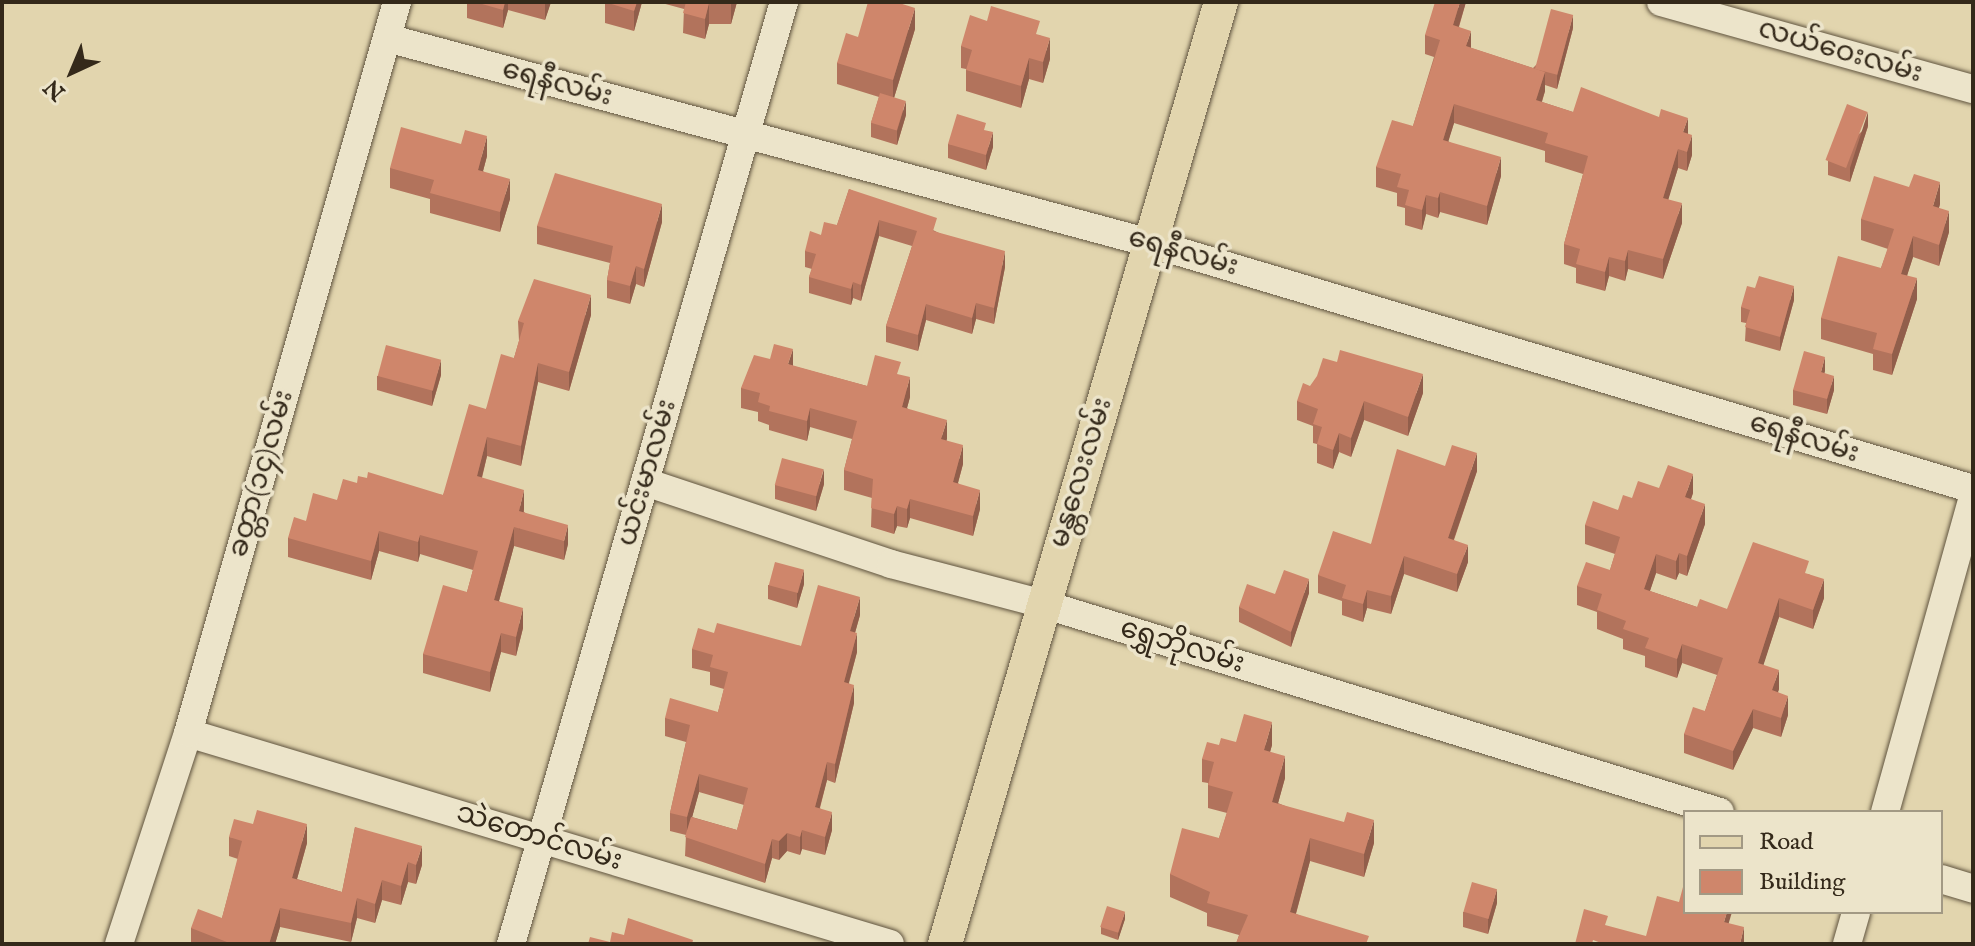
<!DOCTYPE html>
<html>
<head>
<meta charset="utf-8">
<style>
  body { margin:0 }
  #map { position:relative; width:1975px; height:946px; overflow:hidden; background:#e2d5ae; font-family:"IM FELL English","Noto Sans Myanmar",serif }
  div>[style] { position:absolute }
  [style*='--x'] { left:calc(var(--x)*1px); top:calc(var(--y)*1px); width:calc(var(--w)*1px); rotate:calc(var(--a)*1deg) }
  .roads { filter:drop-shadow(0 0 2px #60543f) drop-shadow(0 0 2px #60543f) }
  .minor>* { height:28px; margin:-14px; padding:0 14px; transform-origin:14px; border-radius:14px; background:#ece4ca }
  .major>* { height:34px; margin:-17px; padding:0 17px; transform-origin:17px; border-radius:17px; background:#e2d5ae }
  .wall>* { inset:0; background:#b2735c }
  .shaded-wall>* { inset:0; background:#915e4b }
  .building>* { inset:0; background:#cf866b; transform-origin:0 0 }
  span { translate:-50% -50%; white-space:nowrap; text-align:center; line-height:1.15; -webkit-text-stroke:7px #ece4ca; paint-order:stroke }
  .street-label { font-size:28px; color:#34291a }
  .frame { position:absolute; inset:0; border:4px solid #34291a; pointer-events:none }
  .legend { position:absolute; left:1683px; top:810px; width:260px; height:104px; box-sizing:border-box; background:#ece4ca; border:2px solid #a29984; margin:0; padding:10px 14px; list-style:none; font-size:24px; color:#34291a }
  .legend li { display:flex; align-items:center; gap:16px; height:40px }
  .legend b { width:40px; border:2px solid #a29984 }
  .north { position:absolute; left:32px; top:32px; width:80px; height:80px; -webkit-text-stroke:6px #ece4ca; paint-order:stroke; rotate:224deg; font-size:22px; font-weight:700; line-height:32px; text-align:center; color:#34291a }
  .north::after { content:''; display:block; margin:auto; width:28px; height:36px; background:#34291a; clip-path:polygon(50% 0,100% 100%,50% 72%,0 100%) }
</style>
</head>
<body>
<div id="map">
  <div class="roads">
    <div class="minor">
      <div style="--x:1661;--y:2;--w:324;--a:15.6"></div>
      <div style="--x:387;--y:38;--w:790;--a:15.04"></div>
      <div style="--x:1150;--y:243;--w:859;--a:16.64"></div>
      <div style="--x:645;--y:482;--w:259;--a:18.4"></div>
      <div style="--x:891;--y:564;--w:157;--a:14.7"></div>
      <div style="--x:1043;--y:604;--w:708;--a:17.08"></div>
      <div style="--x:188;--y:733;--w:733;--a:16.73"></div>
      <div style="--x:1885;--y:812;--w:327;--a:-74.4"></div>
      <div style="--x:1941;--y:879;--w:34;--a:17"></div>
      <div style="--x:119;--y:944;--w:222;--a:-71.9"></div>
      <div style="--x:188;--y:733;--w:760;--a:-74.04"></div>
      <div style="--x:511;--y:944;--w:981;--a:-73.84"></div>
      <div style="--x:1847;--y:944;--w:33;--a:-74"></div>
    </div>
    <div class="major">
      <div style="--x:945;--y:944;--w:982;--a:-73.67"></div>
    </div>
  </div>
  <div class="wall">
    <div style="clip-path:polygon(467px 2px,551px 2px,545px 20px,508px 10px,503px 28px,467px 18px)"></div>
    <div style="clip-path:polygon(605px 2px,642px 2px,634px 31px,605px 23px)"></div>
    <div style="clip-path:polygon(658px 2px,737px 2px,731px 24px,709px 24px,705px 39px,683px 33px,684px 9px)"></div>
    <div style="clip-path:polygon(1466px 2px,1459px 27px,1471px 48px,1533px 68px,1573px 28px,1557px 89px,1545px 85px,1545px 91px,1542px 102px,1573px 112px,1688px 134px,1692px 155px,1687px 171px,1678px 168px,1668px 199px,1682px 223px,1663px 279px,1628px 269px,1625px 281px,1609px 276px,1605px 291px,1576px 283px,1576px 268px,1564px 264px,1564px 244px,1583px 174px,1545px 162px,1545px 151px,1454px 123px,1448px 141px,1501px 176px,1487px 225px,1440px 212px,1438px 218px,1426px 214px,1422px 230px,1405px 225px,1405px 208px,1397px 206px,1397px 193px,1376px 187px,1376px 167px,1413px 126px,1434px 57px,1425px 54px,1425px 35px)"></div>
    <div style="clip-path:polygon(915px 29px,894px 98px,906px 115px,897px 145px,871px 137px,871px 123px,879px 97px,837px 84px,837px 63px,858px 37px)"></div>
    <div style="clip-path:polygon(1040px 35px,1050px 59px,1043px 83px,1029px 79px,1021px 108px,966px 91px,966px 69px,961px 68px,961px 46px)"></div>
    <div style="clip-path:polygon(1868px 126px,1850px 182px,1828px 175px,1828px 161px)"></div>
    <div style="clip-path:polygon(948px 144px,993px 147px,986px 170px,948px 158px)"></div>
    <div style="clip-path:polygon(487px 156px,483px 171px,510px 199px,500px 232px,430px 213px,430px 199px,390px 188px,390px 168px)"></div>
    <div style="clip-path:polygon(849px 189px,937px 232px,1005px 267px,994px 324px,976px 319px,972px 334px,926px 320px,918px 351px,886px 342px,886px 326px,912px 246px,879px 236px,861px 301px,853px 298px,851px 305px,809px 293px,809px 277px,812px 269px,805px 267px,805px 251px,821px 235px,837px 225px)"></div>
    <div style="clip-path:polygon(1940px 204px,1939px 208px,1949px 232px,1939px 266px,1913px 257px,1907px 275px,1917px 299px,1892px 375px,1873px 370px,1873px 354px,1821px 339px,1821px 318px,1881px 268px,1888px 249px,1861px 240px,1861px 219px)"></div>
    <div style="clip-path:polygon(662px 222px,644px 287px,636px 284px,630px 304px,607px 298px,607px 280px,610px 263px,537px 244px,537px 226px)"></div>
    <div style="clip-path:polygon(1794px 300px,1780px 351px,1745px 341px,1746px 323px,1741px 322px,1741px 307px)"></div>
    <div style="clip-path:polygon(591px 315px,569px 391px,538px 382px,521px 466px,487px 456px,482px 478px,524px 509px,524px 512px,568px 544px,564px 560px,514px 546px,499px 601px,523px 628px,516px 656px,501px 652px,490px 692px,423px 673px,423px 654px,467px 592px,473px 570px,420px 554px,418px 562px,379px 551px,371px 580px,288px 557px,288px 538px,306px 521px,337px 500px,357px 483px,443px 495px,486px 409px,514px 358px,519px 341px,518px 321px)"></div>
    <div style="clip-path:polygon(793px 366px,867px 386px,901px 375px,910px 397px,907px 408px,946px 440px,963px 464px,958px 483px,980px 509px,973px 536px,910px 518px,907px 528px,897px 526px,894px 534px,871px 527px,872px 498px,844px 490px,844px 470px,852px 439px,810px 427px,807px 441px,769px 430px,769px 425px,758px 421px,758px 412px,741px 408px,741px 388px)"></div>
    <div style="clip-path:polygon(1825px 371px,1824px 373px,1834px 390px,1827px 414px,1793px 405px,1793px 390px)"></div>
    <div style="clip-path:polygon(441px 375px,432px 406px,377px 390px,377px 376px)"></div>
    <div style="clip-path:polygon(1423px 393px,1408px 436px,1364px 420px,1351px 457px,1339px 452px,1333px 469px,1317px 463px,1317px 444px,1313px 443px,1313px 426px,1297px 420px,1297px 401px)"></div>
    <div style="clip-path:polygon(1445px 466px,1477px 471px,1454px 540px,1468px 562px,1457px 592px,1404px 574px,1391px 614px,1367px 608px,1363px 622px,1342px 615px,1342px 601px,1318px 593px,1318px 575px,1371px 544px)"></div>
    <div style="clip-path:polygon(824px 484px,816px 511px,775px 499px,775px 485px)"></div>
    <div style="clip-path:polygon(1659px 488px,1693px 493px,1691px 499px,1705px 524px,1687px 576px,1679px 573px,1676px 580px,1656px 573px,1650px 591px,1697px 607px,1727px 609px,1809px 574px,1824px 598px,1813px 629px,1779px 617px,1763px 665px,1779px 689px,1778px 692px,1788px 715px,1781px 737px,1753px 728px,1733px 770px,1684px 753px,1684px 734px,1705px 711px,1717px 675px,1682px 663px,1677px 678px,1645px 667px,1645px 656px,1623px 649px,1623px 639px,1597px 629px,1597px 612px,1577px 605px,1577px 586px,1610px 570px,1615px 554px,1585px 544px,1585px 525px,1618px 510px)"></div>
    <div style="clip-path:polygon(804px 584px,797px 608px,768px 599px,768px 585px)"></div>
    <div style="clip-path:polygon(1309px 593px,1291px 647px,1239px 622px,1239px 607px,1275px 594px)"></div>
    <div style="clip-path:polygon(evenodd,860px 615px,855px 633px,857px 652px,849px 683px,854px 703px,835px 783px,827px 780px,820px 808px,832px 830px,825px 855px,802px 849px,800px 855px,787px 851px,779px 860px,772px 858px,765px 883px,685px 856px,686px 835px,670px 831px,670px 813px,686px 742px,665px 736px,665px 718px,718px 712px,724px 689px,710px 685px,710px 672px,692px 668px,692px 649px,714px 633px,801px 646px,860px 615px,699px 792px,744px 805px,737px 830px,692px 817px,699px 792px)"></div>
    <div style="clip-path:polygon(1236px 742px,1272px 745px,1270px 752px,1285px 778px,1278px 803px,1374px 843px,1364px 877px,1310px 861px,1296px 914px,1369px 944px,1236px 944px,1239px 935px,1207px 926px,1207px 913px,1170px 897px,1170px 874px,1219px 838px,1227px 813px,1208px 808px,1208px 783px,1202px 782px,1202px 759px,1219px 745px)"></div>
    <div style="clip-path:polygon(355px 827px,422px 865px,416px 884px,408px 882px,401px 905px,382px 900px,375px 923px,357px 918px,351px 942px,280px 927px,275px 944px,191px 944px,191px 928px,222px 918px,238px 859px,229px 856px,229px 837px,307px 843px,297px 879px,342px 892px)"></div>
    <div style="clip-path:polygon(1497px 903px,1488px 934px,1463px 927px,1463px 912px)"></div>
    <div style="clip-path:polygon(1125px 919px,1118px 940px,1101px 934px,1101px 927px)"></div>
  </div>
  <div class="shaded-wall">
    <div style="clip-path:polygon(505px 2px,508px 2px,508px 10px,503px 28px,503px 10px)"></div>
    <div style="clip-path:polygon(545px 2px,551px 2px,545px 20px)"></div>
    <div style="clip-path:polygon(637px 2px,642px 2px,634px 31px,634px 11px)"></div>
    <div style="clip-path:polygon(731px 2px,737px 2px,731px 24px)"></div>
    <div style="clip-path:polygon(1460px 2px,1466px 2px,1453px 45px,1453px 25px)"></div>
    <div style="clip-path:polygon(709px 3px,709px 24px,705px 39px,705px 19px)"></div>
    <div style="clip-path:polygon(915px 8px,915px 29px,893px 101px,893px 80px)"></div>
    <div style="clip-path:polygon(1573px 15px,1573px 28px,1557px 89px,1557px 76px)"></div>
    <div style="clip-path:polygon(1471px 31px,1471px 50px,1466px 46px)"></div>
    <div style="clip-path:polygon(1050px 38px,1050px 59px,1043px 83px,1043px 62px)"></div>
    <div style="clip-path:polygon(1029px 58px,1029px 79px,1021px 108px,1021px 86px)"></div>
    <div style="clip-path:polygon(1545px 72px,1545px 91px,1536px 119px,1536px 100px)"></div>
    <div style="clip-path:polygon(906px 101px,906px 115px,897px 145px,897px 131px)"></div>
    <div style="clip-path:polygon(1454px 104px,1454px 123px,1443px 159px,1443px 140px)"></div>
    <div style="clip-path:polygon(1868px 112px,1868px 126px,1850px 182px,1850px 168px)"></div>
    <div style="clip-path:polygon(1688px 118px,1688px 137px,1683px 152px,1683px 132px)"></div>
    <div style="clip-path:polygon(993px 132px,993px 147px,986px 170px,986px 155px)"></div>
    <div style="clip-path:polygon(1692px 135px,1692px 155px,1687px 171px,1687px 152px)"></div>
    <div style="clip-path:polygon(487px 136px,487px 156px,478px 190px,478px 170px)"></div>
    <div style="clip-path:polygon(1678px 149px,1678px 168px,1663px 217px,1663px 198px)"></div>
    <div style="clip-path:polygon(1501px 157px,1501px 176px,1487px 225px,1487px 206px)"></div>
    <div style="clip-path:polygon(510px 179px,510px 199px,500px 232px,500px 212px)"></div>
    <div style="clip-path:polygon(1940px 182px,1940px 204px,1933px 227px,1933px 206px)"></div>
    <div style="clip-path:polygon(1440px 192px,1440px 212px,1438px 218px,1438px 198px)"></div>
    <div style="clip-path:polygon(1426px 195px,1426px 214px,1422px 230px,1422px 210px)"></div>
    <div style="clip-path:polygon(1682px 203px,1682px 223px,1663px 279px,1663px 259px)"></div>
    <div style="clip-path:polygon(662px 204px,662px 222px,644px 287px,644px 269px)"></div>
    <div style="clip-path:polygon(1949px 211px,1949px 232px,1939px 266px,1939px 245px)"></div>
    <div style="clip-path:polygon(879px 220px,879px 236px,861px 301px,861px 285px)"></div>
    <div style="clip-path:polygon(1913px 236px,1913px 257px,1901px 295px,1901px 274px)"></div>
    <div style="clip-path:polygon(1628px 250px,1628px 269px,1625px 281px,1625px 261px)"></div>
    <div style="clip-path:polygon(1005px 251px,1005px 267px,994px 324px,994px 308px)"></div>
    <div style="clip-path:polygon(1609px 257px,1609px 276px,1605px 291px,1605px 272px)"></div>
    <div style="clip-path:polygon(636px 266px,636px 284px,630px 304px,630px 286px)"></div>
    <div style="clip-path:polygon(1917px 278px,1917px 299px,1892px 375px,1892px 354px)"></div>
    <div style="clip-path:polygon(853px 282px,853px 298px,851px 305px,851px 289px)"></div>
    <div style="clip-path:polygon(1794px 286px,1794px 300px,1780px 351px,1780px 337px)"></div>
    <div style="clip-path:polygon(591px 295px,591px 315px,569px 391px,569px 372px)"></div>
    <div style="clip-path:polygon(976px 303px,976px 319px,972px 334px,972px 318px)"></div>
    <div style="clip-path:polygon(926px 304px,926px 320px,918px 351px,918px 335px)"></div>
    <div style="clip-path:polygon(793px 349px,793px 368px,788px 364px)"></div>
    <div style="clip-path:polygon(1825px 357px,1825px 371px,1821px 386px,1821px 372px)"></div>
    <div style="clip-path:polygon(441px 360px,441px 375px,432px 406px,432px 391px)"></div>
    <div style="clip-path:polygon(538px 363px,538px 382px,521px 466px,521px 446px)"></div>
    <div style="clip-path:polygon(1423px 374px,1423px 393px,1408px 436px,1408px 417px)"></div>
    <div style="clip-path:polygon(1834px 376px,1834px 390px,1827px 414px,1827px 399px)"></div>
    <div style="clip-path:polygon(910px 377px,910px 397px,902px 426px,902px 407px)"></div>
    <div style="clip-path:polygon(1364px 401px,1364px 420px,1351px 457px,1351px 438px)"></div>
    <div style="clip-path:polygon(810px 408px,810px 427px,807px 441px,807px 421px)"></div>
    <div style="clip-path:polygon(947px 420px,947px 439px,941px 458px,941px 439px)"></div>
    <div style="clip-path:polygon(1339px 433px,1339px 452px,1333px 469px,1333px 450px)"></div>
    <div style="clip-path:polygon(487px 437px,487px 456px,477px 496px,477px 476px)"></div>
    <div style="clip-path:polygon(963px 445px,963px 464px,953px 501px,953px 482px)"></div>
    <div style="clip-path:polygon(1477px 453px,1477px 471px,1448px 556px,1448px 538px)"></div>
    <div style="clip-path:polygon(824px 469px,824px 484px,816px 511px,816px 496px)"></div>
    <div style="clip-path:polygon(1693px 474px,1693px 493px,1685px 516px,1685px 497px)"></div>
    <div style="clip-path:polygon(524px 490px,524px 509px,519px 530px,519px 511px)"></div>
    <div style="clip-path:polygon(980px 490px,980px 509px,973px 536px,973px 516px)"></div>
    <div style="clip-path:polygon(910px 499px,910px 518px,907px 528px,907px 509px)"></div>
    <div style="clip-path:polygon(1705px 504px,1705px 524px,1687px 576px,1687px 556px)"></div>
    <div style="clip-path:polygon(897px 506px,897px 526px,894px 534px,894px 514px)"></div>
    <div style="clip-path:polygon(568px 525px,568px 544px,564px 560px,564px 541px)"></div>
    <div style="clip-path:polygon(514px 527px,514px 546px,494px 619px,494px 600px)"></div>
    <div style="clip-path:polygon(379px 531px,379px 551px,371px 580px,371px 561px)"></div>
    <div style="clip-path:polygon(420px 535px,420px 554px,418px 562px,418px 542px)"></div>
    <div style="clip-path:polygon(1468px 545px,1468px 562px,1457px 592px,1457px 574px)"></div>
    <div style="clip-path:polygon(1679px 553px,1679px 573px,1676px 580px,1676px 561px)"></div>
    <div style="clip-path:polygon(1656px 554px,1656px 573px,1644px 608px,1644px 589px)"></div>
    <div style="clip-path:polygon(1404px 556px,1404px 574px,1391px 614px,1391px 596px)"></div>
    <div style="clip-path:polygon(804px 570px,804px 584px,797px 608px,797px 593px)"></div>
    <div style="clip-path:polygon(1309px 579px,1309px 593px,1291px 647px,1291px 632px)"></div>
    <div style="clip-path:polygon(1824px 579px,1824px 598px,1813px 629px,1813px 610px)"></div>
    <div style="clip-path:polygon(1367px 590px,1367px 608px,1363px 622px,1363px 604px)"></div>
    <div style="clip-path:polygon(860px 597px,860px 615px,850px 650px,850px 631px)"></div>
    <div style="clip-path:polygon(1779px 598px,1779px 617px,1758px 682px,1758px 663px)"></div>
    <div style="clip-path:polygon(523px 608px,523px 628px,516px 656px,516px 637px)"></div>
    <div style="clip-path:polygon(501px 633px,501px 652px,490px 692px,490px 672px)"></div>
    <div style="clip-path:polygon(857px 633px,857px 652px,844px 700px,844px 682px)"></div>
    <div style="clip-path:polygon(1682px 644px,1682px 663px,1677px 678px,1677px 659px)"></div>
    <div style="clip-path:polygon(1779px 670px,1779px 689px,1772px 709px,1772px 690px)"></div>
    <div style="clip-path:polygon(854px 685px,854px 703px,835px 783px,835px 764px)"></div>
    <div style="clip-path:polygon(1788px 696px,1788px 715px,1781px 737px,1781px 718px)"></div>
    <div style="clip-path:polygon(1753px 709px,1753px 728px,1733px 770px,1733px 751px)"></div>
    <div style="clip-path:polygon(1272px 722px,1272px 745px,1264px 773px,1264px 750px)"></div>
    <div style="clip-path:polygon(1285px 756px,1285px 778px,1272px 825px,1272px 802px)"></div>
    <div style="clip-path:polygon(827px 762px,827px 780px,815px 825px,815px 807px)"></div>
    <div style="clip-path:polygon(699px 774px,699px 792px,687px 836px,687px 817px)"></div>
    <div style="clip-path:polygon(832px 812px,832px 830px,825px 855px,825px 837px)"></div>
    <div style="clip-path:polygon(1374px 820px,1374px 843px,1364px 877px,1364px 854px)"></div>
    <div style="clip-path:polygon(307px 824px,307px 843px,292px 897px,292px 878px)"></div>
    <div style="clip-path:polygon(802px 830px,802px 849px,800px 855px,800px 837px)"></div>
    <div style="clip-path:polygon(787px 833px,787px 851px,779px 860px,779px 841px)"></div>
    <div style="clip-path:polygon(1310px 838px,1310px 861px,1290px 935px,1290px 912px)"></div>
    <div style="clip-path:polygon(772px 839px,772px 858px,765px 883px,765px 864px)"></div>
    <div style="clip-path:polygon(422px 846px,422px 865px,416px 884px,416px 865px)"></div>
    <div style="clip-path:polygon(408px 862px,408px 882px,401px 905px,401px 886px)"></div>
    <div style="clip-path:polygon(382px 880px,382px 900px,375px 923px,375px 904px)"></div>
    <div style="clip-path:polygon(1497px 889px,1497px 903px,1488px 934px,1488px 919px)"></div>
    <div style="clip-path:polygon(357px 898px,357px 918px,351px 942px,351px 923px)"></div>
    <div style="clip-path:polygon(280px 908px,280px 927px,275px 944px,269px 944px)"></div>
    <div style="clip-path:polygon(1125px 912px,1125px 919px,1118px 940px,1118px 932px)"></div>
    <div style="clip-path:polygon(1727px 912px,1732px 912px,1724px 939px,1724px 922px)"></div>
    <div style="clip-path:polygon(1744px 927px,1744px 944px,1740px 944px)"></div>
  </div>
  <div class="building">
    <div style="clip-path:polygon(475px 2px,505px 2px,503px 10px)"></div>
    <div style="clip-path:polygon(605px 2px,637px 2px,634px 11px)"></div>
    <div style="clip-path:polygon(686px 2px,731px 2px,731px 4px,709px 3px,705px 19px,683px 13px)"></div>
    <div style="clip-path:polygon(868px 2px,896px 2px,915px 8px,893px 80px,837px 63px,846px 33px,858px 37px)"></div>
    <div style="clip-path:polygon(1435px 2px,1460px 2px,1453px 25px,1471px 31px,1466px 46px,1545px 72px,1536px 100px,1573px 112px,1581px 87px,1659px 117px,1661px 109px,1688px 118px,1683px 132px,1692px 135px,1687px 152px,1678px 149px,1663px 198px,1682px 203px,1663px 259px,1628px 250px,1625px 261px,1609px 257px,1605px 272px,1576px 264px,1580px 249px,1564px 244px,1588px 156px,1545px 143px,1548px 133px,1454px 104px,1443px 140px,1501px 157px,1487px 206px,1440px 192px,1438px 198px,1426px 195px,1422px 210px,1405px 205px,1409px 190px,1397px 187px,1401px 174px,1376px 167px,1392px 120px,1413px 126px,1440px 40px,1425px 35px)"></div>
    <div style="clip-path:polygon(991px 6px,1040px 21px,1036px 34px,1050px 38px,1043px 62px,1029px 58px,1021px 86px,966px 70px,972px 50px,961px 46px,970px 15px,987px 21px)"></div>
    <div style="left:1551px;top:9px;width:23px;height:62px;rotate:15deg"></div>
    <div style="left:880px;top:93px;width:27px;height:31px;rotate:17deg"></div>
    <div style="left:1847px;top:104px;width:22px;height:60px;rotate:21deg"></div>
    <div style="clip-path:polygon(957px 114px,986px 123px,984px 130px,993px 132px,986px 155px,948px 144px)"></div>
    <div style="clip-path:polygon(401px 127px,461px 144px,465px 130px,487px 136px,478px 170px,510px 179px,500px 212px,430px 193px,434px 180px,390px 168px)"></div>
    <div style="clip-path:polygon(555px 173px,662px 204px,644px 269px,636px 266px,630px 286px,607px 280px,613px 246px,537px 226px)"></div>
    <div style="clip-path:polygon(1914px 174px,1940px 182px,1933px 206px,1949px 211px,1939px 245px,1913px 236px,1901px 274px,1917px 278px,1892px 354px,1873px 349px,1877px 333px,1821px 318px,1838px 256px,1881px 268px,1894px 229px,1861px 219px,1874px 176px,1909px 187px)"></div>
    <div style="clip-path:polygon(849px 189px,937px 218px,933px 231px,1005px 251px,994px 308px,976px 303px,972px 318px,926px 304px,918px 335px,886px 326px,917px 231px,879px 220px,861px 285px,853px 282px,851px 289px,809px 277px,816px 254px,805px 251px,810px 231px,821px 235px,824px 222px,837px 225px)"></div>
    <div style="clip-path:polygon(1759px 276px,1794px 286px,1780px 337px,1745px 327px,1750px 310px,1741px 307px,1747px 286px,1755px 288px)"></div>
    <div style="clip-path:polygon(534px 279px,591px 295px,569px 372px,538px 363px,521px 446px,487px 437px,477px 476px,524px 490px,519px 511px,568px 525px,564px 541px,514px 527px,494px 600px,523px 608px,516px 637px,501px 633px,490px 672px,423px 654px,443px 585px,467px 592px,478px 551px,420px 535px,418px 542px,379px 531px,371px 561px,288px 538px,294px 517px,306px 521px,313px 493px,337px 500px,343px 479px,357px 483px,358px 476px,367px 478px,368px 472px,443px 495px,469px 404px,486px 409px,501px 354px,514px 358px,524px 323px,518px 321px)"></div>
    <div style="clip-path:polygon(774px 344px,793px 349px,788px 364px,867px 386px,875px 355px,901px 362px,897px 374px,910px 377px,902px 407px,947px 420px,941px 439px,963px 445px,953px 482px,980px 490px,973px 516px,910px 499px,907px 509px,897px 506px,894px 514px,871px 508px,873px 479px,844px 470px,857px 421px,810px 408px,807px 421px,769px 411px,770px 406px,758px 402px,760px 393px,741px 388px,754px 355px,770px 359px)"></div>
    <div style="left:386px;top:345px;width:57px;height:32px;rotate:15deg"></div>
    <div style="clip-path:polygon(1340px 350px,1423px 374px,1408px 417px,1364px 401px,1351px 438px,1339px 433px,1333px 450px,1317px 444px,1322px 427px,1313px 424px,1318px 409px,1297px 401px,1303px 383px,1310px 386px,1317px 376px,1323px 358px,1337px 362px)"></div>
    <div style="clip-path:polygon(1804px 351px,1825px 357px,1821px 372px,1834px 376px,1827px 399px,1793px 390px)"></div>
    <div style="clip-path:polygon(1452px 445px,1477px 453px,1448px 538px,1468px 545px,1457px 574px,1404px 556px,1391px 596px,1367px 590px,1363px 604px,1342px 598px,1346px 585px,1318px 575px,1333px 531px,1371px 544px,1397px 449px,1445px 466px)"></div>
    <div style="left:782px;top:458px;width:43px;height:28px;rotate:15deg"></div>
    <div style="clip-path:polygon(1668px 465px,1693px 474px,1685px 497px,1705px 504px,1687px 556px,1679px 553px,1676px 561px,1656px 554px,1644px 589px,1697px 607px,1700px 599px,1727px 609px,1753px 542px,1809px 561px,1805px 573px,1824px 579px,1813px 610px,1779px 598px,1758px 663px,1779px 670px,1772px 690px,1788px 696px,1781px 718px,1753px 709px,1733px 751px,1684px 734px,1693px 707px,1705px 711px,1723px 658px,1682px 644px,1677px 659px,1645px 648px,1649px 638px,1623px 629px,1626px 621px,1597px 610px,1602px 594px,1577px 586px,1586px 562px,1610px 570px,1620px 537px,1585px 525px,1593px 501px,1618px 510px,1623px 495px,1632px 498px,1638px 481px,1659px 488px)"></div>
    <div style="left:775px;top:562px;width:30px;height:24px;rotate:15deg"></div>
    <div style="clip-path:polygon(1284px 570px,1309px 579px,1291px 632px,1239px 607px,1247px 584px,1275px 594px)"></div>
    <div style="clip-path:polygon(818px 585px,860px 597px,850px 631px,857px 633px,844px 682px,854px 685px,835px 764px,827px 762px,815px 807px,832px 812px,825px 837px,802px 830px,800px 837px,787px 833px,779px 841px,772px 839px,765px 864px,685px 837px,691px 817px,737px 830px,748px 788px,699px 774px,687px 817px,670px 813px,690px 725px,665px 718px,670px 698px,718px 712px,728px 672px,710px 667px,713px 655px,692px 649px,698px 628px,714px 633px,717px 623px,801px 646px)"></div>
    <div style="clip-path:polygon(1244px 714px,1272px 722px,1264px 750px,1285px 756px,1272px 802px,1344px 822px,1347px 812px,1374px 820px,1364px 854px,1310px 838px,1290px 912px,1369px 936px,1366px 944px,1236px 943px,1248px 915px,1207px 903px,1210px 892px,1170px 874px,1182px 828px,1219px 838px,1233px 792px,1208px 785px,1214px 762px,1202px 759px,1207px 742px,1219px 745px,1221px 738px,1236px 742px)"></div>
    <div style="clip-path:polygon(257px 810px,307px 824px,292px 878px,342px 892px,355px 827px,422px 846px,416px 865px,408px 862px,401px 886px,382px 880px,375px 904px,357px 898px,351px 923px,280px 908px,269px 944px,232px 944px,191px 928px,198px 909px,222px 918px,242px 841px,229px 837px,234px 819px,253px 824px)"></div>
    <div style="left:1472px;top:882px;width:26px;height:31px;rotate:16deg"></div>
    <div style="clip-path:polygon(1683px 887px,1685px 887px,1685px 912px,1727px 912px,1724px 922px,1744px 927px,1740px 944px,1604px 944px,1593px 940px,1592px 944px,1575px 944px,1584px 909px,1608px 916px,1605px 925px,1646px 936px,1657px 896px,1679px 902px)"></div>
    <div style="left:1107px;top:906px;width:19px;height:22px;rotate:18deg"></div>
    <div style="clip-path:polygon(628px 918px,693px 940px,692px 944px,588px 944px,590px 937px,610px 942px,612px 932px,624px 935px)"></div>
  </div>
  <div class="street-label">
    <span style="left:1840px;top:52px;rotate:16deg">လယ်ဝေးလမ်း</span>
    <span style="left:557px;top:84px;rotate:15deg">ရေနီလမ်း</span>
    <span style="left:1183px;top:253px;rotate:16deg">ရေနီလမ်း</span>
    <span style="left:1804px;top:439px;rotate:17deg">ရေနီလမ်း</span>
    <span style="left:648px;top:473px;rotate:-74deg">ယင်းမာလမ်း</span>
    <span style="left:1082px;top:473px;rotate:-73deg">မန္တလေးလမ်း</span>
    <span style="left:262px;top:474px;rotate:-74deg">ခတ္တာ(၁၄)လမ်း</span>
    <span style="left:1182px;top:647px;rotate:17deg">ရွှေဘိုလမ်း</span>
    <span style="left:539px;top:838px;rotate:17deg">သဲတောင်လမ်း</span>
  </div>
  <div class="frame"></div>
  <ul class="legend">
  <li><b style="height:10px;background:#e2d5ae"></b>Road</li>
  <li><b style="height:22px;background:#cf866b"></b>Building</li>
  </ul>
  <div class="north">N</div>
</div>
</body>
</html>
